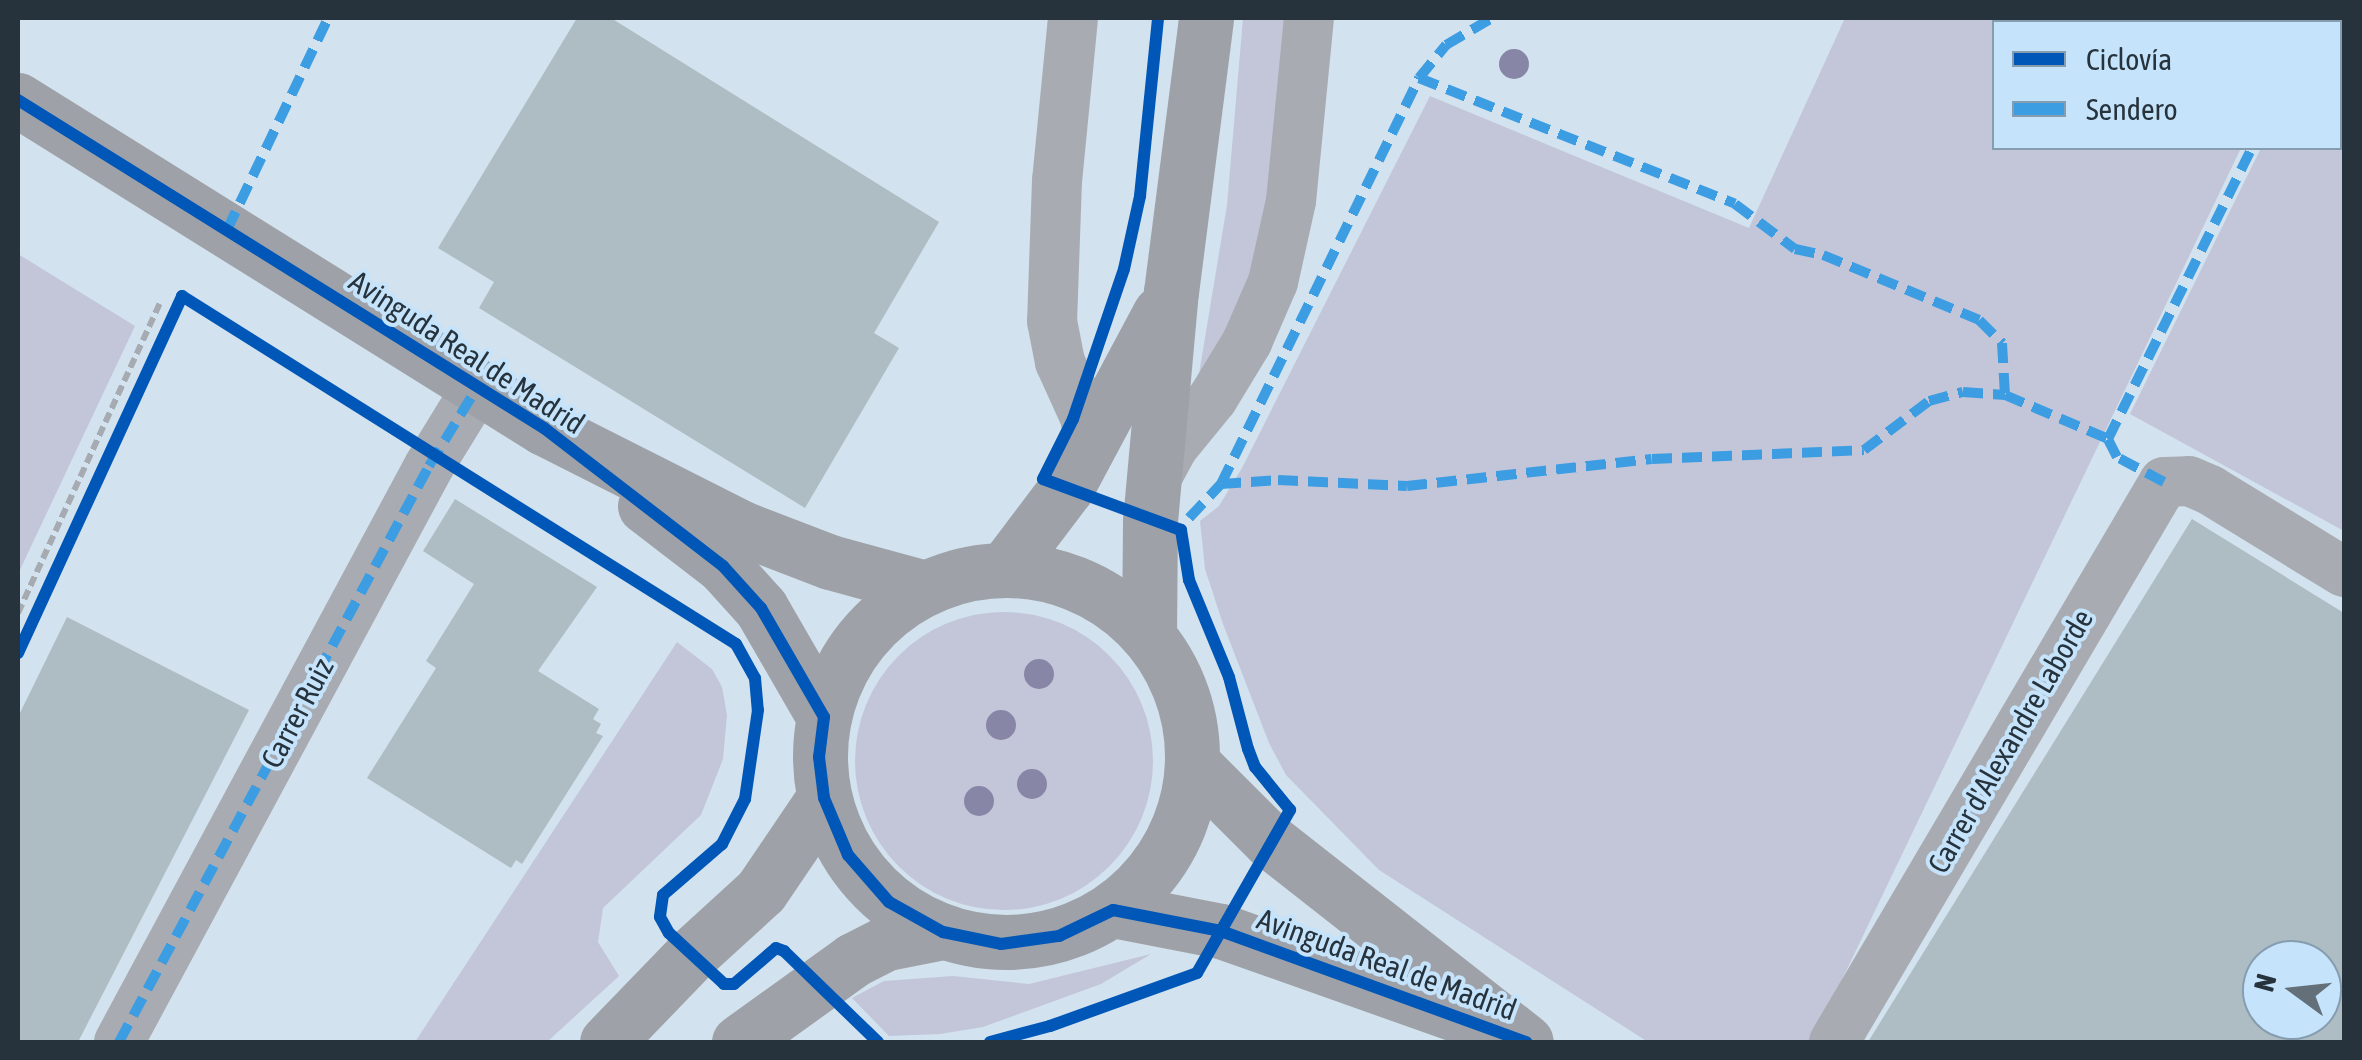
<!DOCTYPE html>
<html>
<head>
<meta charset="utf-8">
<style>
  body { margin:0 }
  #map { position:relative; width:2362px; height:1060px; overflow:hidden; background:#d2e2ee; font-family:"Asap Condensed",sans-serif }
  div>[style] { position:absolute }
  [style*='--x'] { left:calc(var(--x)*1px); top:calc(var(--y)*1px); width:calc(var(--w)*1px); rotate:calc(var(--a)*1deg) }
  .green>* { inset:0; background:#c3c6d9 }
  .round { border-radius:50% }
  .building>* { inset:0; background:#aebdc4 }
  .path>* { height:6px; margin-top:-3px; transform-origin:0; background:repeating-linear-gradient(90deg,#a5abb1 0 10px,transparent 0 15px) }
  .street>* { height:50px; margin:-25px; padding:0 25px; transform-origin:25px; border-radius:25px; background:#a8acb2 }
  .secondary>* { height:55px; margin:-27.5px; padding:0 27.5px; transform-origin:27.5px; border-radius:27.5px; background:#9ea2a8 }
  .secondary>.ring { margin:-27.5px; padding:0; box-sizing:content-box; background:none; border:55px solid #9ea2a8; border-radius:50% }
  .quiet>* { height:10px; margin-top:-5px; transform-origin:0; background:repeating-linear-gradient(90deg,#3d9de2 0 20px,transparent 0 30px) }
  .cycleway>* { height:12px; margin:-6px; padding:0 6px; transform-origin:6px; border-radius:6px; background:#0057b8 }
  .trees>* { width:30px; height:30px; margin:-15px; border-radius:50%; background:#8886a6 }
  span { translate:-50% -50%; white-space:nowrap; text-align:center; line-height:1.15; -webkit-text-stroke:8px #c5e3fb; paint-order:stroke }
  .street-label { font-size:30px; color:#27333c }
  .frame { position:absolute; inset:0; border:20px solid #27333c; pointer-events:none }
  .legend { position:absolute; left:1992px; top:20px; width:350px; height:130px; box-sizing:border-box; background:#c5e3fb; border:2px solid #869daf; margin:0; padding:12px 18px; list-style:none; font-size:30px; color:#27333c }
  .legend li { display:flex; align-items:center; gap:20px; height:50px }
  .legend b { width:50px; border:2px solid #869daf }
  .north { position:absolute; left:2242px; top:940px; width:100px; height:100px; box-sizing:border-box; background:#c5e3fb; border:2px solid #869daf; border-radius:50%; rotate:285deg; font-size:28px; font-weight:700; line-height:40px; text-align:center; color:#27333c }
  .north::after { content:''; display:block; margin:auto; width:35px; height:45px; background:#63707a; clip-path:polygon(50% 0,100% 100%,50% 72%,0 100%) }
</style>
</head>
<body>
<div id="map">
  <div class="green">
    <div style="clip-path:polygon(1243px 18px,1286px 18px,1272px 199px,1258px 266px,1195px 398px,1227px 205px)"></div>
    <div style="clip-path:polygon(1845px 18px,2304px 18px,2302px 22px,1994px 22px,1994px 148px,2241px 148px,1812px 1042px,1648px 1042px,1379px 870px,1286px 775px,1269px 743px,1223px 624px,1205px 569px,1200px 521px,1219px 506px,1242px 468px,1430px 96px,1749px 228px)"></div>
    <div style="clip-path:polygon(2326px 18px,2344px 18px,2344px 531px,2130px 414px,2261px 148px,2340px 148px,2340px 22px,2323px 22px)"></div>
    <div style="clip-path:polygon(18px 254px,135px 326px,18px 574px)"></div>
    <div class="round" style="left:855px;top:612px;width:298px;height:298px"></div>
    <div style="clip-path:polygon(677px 642px,712px 669px,722px 687px,727px 715px,723px 759px,701px 815px,603px 908px,598px 942px,619px 976px,547px 1042px,415px 1042px)"></div>
    <div style="clip-path:polygon(1151px 954px,1101px 984px,983px 1027px,940px 1034px,889px 1036px,852px 998px,884px 981px,953px 976px,1029px 984px)"></div>
  </div>
  <div class="building">
    <div style="clip-path:polygon(577px 18px,611px 18px,939px 222px,874px 333px,899px 348px,805px 508px,479px 308px,494px 282px,438px 248px)"></div>
    <div style="clip-path:polygon(455px 499px,597px 587px,538px 671px,599px 709px,593px 719px,601px 724px,596px 733px,603px 736px,522px 864px,516px 860px,511px 868px,367px 778px,436px 668px,426px 661px,474px 584px,423px 551px)"></div>
    <div style="clip-path:polygon(evenodd,2192px 519px,2344px 613px,2344px 1042px,1868px 1042px,2192px 519px,2262px 960px,2322px 960px,2322px 1020px,2262px 1020px,2262px 960px)"></div>
    <div style="clip-path:polygon(67px 617px,249px 710px,78px 1042px,18px 1042px,18px 717px)"></div>
  </div>
  <div class="path">
    <div style="--x:18;--y:613;--w:344;--a:-65.4"></div>
  </div>
  <div class="street">
    <div style="--x:1073;--y:18;--w:163;--a:95.6"></div>
    <div style="--x:1057;--y:180;--w:141;--a:92"></div>
    <div style="--x:1052;--y:321;--w:42;--a:79"></div>
    <div style="--x:1060;--y:362;--w:60;--a:65.6"></div>
    <div style="--x:1085;--y:417;--w:28;--a:80"></div>
    <div style="--x:1153;--y:484;--w:42;--a:-61.6"></div>
    <div style="--x:1173;--y:447;--w:63;--a:-50.8"></div>
    <div style="--x:1213;--y:398;--w:66;--a:-58.7"></div>
    <div style="--x:1247;--y:342;--w:65;--a:-66.6"></div>
    <div style="--x:1273;--y:282;--w:83;--a:-77.5"></div>
    <div style="--x:1291;--y:201;--w:184;--a:-84.4"></div>
    <div style="--x:119;--y:1042;--w:654;--a:-61.71"></div>
    <div style="--x:429;--y:466;--w:94;--a:-58.5"></div>
    <div style="--x:1834;--y:1042;--w:650;--a:-59.49"></div>
    <div style="--x:2164;--y:482;--w:25;--a:-2"></div>
    <div style="--x:2189;--y:481;--w:23;--a:23"></div>
    <div style="--x:2210;--y:490;--w:157;--a:31.5"></div>
  </div>
  <div class="secondary">
    <div style="--x:18;--y:100;--w:620;--a:31.95"></div>
    <div style="--x:544;--y:428;--w:224;--a:26.8"></div>
    <div style="--x:744;--y:529;--w:92;--a:21"></div>
    <div style="--x:830;--y:562;--w:98;--a:15.3"></div>
    <div style="--x:645;--y:506;--w:98;--a:37.6"></div>
    <div style="--x:723;--y:566;--w:57;--a:47.9"></div>
    <div style="--x:761;--y:608;--w:126;--a:60"></div>
    <div style="--x:1005;--y:569;--w:103;--a:-52.9"></div>
    <div style="--x:1067;--y:487;--w:197;--a:-61.9"></div>
    <div class="ring" style="left:820px;top:570px;width:317px;height:317px"></div>
    <div style="--x:1149;--y:636;--w:115;--a:-89.5"></div>
    <div style="--x:1150;--y:521;--w:230;--a:-84.8"></div>
    <div style="--x:1171;--y:292;--w:276;--a:-82.7"></div>
    <div style="--x:1192;--y:763;--w:110;--a:45"></div>
    <div style="--x:1270;--y:841;--w:325;--a:38.1"></div>
    <div style="--x:1113;--y:910;--w:110;--a:11"></div>
    <div style="--x:1221;--y:931;--w:266;--a:19.5"></div>
    <div style="--x:607;--y:1042;--w:122;--a:-46"></div>
    <div style="--x:692;--y:954;--w:93;--a:-42.4"></div>
    <div style="--x:761;--y:891;--w:112;--a:-55.9"></div>
    <div style="--x:739;--y:1042;--w:140;--a:-35.7"></div>
    <div style="--x:853;--y:960;--w:38;--a:-27"></div>
    <div style="--x:887;--y:943;--w:57;--a:-11.1"></div>
  </div>
  <div class="quiet">
    <div style="--x:2313;--y:22;--w:4;--a:-63"></div>
    <div style="--x:1419;--y:78;--w:340;--a:21.7"></div>
    <div style="--x:1735;--y:204;--w:75;--a:36.9"></div>
    <div style="--x:1795;--y:249;--w:29;--a:12"></div>
    <div style="--x:1823;--y:255;--w:169;--a:22.6"></div>
    <div style="--x:1979;--y:320;--w:33;--a:45"></div>
    <div style="--x:2002;--y:343;--w:52;--a:86.7"></div>
    <div style="--x:227;--y:230;--w:235;--a:-64.5"></div>
    <div style="--x:2164;--y:482;--w:53;--a:-152"></div>
    <div style="--x:2117;--y:457;--w:20;--a:-117"></div>
    <div style="--x:2108;--y:439;--w:325;--a:-63.7"></div>
    <div style="--x:1221;--y:484;--w:57;--a:-4"></div>
    <div style="--x:1278;--y:480;--w:129;--a:2.7"></div>
    <div style="--x:1407;--y:486;--w:246;--a:-6.3"></div>
    <div style="--x:1652;--y:459;--w:212;--a:-2.4"></div>
    <div style="--x:1864;--y:450;--w:81;--a:-37"></div>
    <div style="--x:1929;--y:401;--w:35;--a:-15"></div>
    <div style="--x:1963;--y:392;--w:42;--a:4.1"></div>
    <div style="--x:2005;--y:395;--w:112;--a:23.1"></div>
    <div style="--x:1189;--y:518;--w:47;--a:-46.7"></div>
    <div style="--x:1221;--y:484;--w:452;--a:-64"></div>
    <div style="--x:1419;--y:78;--w:43;--a:-50.7"></div>
    <div style="--x:1446;--y:45;--w:53;--a:-30.4"></div>
    <div style="--x:119;--y:1042;--w:654;--a:-61.71"></div>
    <div style="--x:429;--y:466;--w:94;--a:-58.5"></div>
  </div>
  <div class="cycleway">
    <div style="--x:18;--y:100;--w:620;--a:31.95"></div>
    <div style="--x:544;--y:428;--w:226;--a:37.6"></div>
    <div style="--x:723;--y:566;--w:57;--a:47.9"></div>
    <div style="--x:761;--y:608;--w:126;--a:60"></div>
    <div style="--x:824;--y:717;--w:40;--a:97.1"></div>
    <div style="--x:819;--y:757;--w:41;--a:83"></div>
    <div style="--x:824;--y:798;--w:62;--a:67.2"></div>
    <div style="--x:848;--y:855;--w:62;--a:48.9"></div>
    <div style="--x:889;--y:902;--w:62;--a:29.1"></div>
    <div style="--x:943;--y:932;--w:59;--a:11.7"></div>
    <div style="--x:1001;--y:944;--w:59;--a:-7.9"></div>
    <div style="--x:1059;--y:936;--w:60;--a:-25.7"></div>
    <div style="--x:1113;--y:910;--w:110;--a:11"></div>
    <div style="--x:1221;--y:931;--w:325;--a:20"></div>
    <div style="--x:18;--y:653;--w:393;--a:-65.3"></div>
    <div style="--x:182;--y:296;--w:654;--a:32.14"></div>
    <div style="--x:736;--y:644;--w:39;--a:61"></div>
    <div style="--x:755;--y:678;--w:32;--a:85"></div>
    <div style="--x:758;--y:710;--w:90;--a:98.3"></div>
    <div style="--x:745;--y:799;--w:51;--a:117.1"></div>
    <div style="--x:722;--y:844;--w:78;--a:139.2"></div>
    <div style="--x:663;--y:895;--w:22;--a:98"></div>
    <div style="--x:660;--y:917;--w:18;--a:61"></div>
    <div style="--x:669;--y:933;--w:75;--a:42.8"></div>
    <div style="--x:724;--y:984;--w:10;--a:0"></div>
    <div style="--x:734;--y:984;--w:55;--a:-40.6"></div>
    <div style="--x:776;--y:948;--w:9;--a:21"></div>
    <div style="--x:784;--y:951;--w:131;--a:44.1"></div>
    <div style="--x:990;--y:1042;--w:62;--a:-14.9"></div>
    <div style="--x:1050;--y:1026;--w:156;--a:-19.8"></div>
    <div style="--x:1197;--y:973;--w:188;--a:-60.3"></div>
    <div style="--x:1290;--y:810;--w:55;--a:-129.1"></div>
    <div style="--x:1255;--y:767;--w:19;--a:-111"></div>
    <div style="--x:1248;--y:749;--w:74;--a:-104.8"></div>
    <div style="--x:1229;--y:677;--w:105;--a:-112.4"></div>
    <div style="--x:1189;--y:580;--w:51;--a:-99.1"></div>
    <div style="--x:1181;--y:530;--w:147;--a:-159.7"></div>
    <div style="--x:1043;--y:479;--w:67;--a:-63.4"></div>
    <div style="--x:1073;--y:419;--w:158;--a:-71.2"></div>
    <div style="--x:1124;--y:269;--w:75;--a:-77.6"></div>
    <div style="--x:1140;--y:196;--w:179;--a:-84.2"></div>
  </div>
  <div class="trees">
    <div style="left:1514px;top:64px"></div>
    <div style="left:1039px;top:674px"></div>
    <div style="left:1001px;top:725px"></div>
    <div style="left:1032px;top:784px"></div>
    <div style="left:979px;top:801px"></div>
  </div>
  <div class="street-label">
    <span style="left:467px;top:352px;rotate:33deg">Avinguda Real de Madrid</span>
    <span style="left:297px;top:713px;rotate:-62deg">Carrer Ruiz</span>
    <span style="left:2010px;top:741px;rotate:-60deg">Carrer d'Alexandre Laborde</span>
    <span style="left:1387px;top:964px;rotate:20deg">Avinguda Real de Madrid</span>
  </div>
  <div class="frame"></div>
  <ul class="legend">
  <li><b style="height:12px;background:#0057b8"></b>Ciclovía</li>
  <li><b style="height:12px;background:#3d9de2"></b>Sendero</li>
  </ul>
  <div class="north">N</div>
</div>
</body>
</html>
